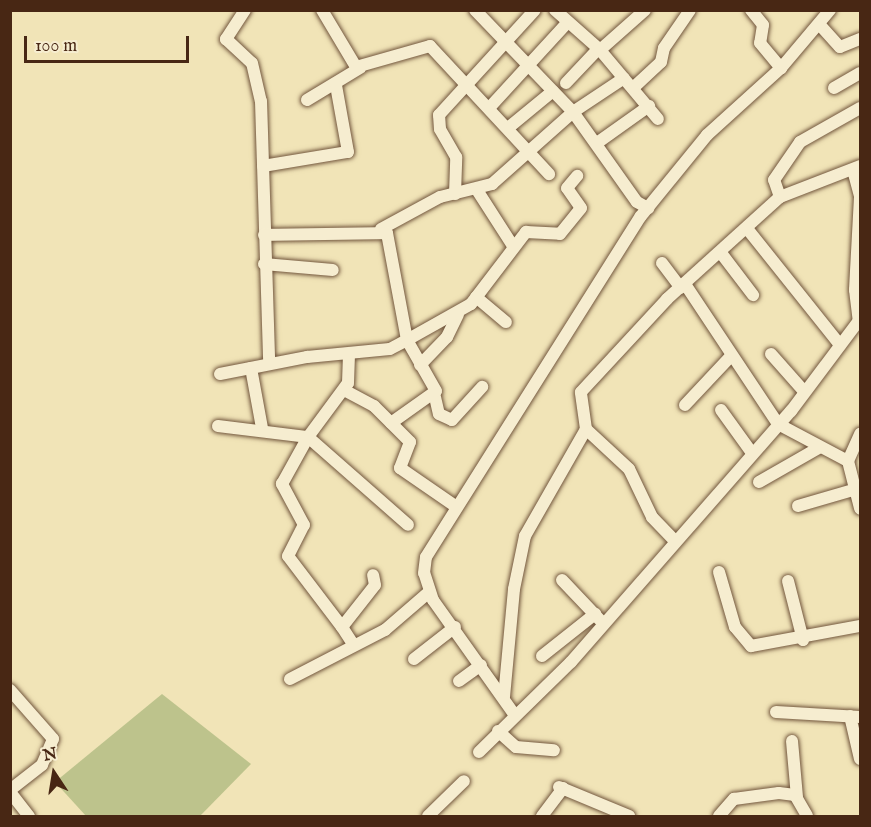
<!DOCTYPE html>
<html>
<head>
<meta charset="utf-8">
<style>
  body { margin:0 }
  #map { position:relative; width:871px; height:827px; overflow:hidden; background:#f1e4b7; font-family:"IM FELL English",serif }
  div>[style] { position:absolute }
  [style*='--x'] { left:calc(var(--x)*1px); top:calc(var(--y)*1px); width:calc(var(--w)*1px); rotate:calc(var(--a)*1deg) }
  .green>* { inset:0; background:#bdc38c }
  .roads { filter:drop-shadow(0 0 2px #72563d) drop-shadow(0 0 2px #72563d) }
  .street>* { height:12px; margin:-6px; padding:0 6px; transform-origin:6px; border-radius:6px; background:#f6edd0 }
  span { translate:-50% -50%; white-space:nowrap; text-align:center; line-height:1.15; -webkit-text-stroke:4.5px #f6edd0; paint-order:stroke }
  .frame { position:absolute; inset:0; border:12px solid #482714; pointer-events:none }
  .north { position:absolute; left:24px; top:743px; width:60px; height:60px; -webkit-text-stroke:4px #f6edd0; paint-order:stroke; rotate:348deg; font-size:16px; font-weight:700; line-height:24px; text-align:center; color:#482714 }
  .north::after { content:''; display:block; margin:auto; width:21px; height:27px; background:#482714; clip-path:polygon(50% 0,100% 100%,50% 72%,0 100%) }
  .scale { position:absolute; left:24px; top:36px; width:165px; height:27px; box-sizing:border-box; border:3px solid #482714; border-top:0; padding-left:8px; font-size:18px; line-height:21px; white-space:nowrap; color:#482714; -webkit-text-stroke:4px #f6edd0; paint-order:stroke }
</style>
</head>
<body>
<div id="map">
  <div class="green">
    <div style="clip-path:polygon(162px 694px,251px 764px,200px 816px,86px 816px,55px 782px)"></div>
  </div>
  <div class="roads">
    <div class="street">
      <div style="--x:245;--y:10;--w:35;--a:123"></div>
      <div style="--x:226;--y:39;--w:35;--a:43"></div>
      <div style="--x:252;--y:63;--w:39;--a:77"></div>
      <div style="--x:261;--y:101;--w:261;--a:88.2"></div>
      <div style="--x:322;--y:10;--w:66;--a:59.2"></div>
      <div style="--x:356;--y:67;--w:77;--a:-15.8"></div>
      <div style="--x:430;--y:46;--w:175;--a:47.1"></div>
      <div style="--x:475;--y:10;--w:141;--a:46.1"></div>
      <div style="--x:573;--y:112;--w:110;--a:54.6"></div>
      <div style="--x:637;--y:202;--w:13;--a:29"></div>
      <div style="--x:555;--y:10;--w:60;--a:41.6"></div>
      <div style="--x:600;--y:50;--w:90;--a:50"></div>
      <div style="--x:751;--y:10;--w:19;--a:51"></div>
      <div style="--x:763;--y:25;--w:18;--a:99"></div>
      <div style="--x:760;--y:43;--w:33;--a:50"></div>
      <div style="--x:819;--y:24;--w:31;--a:48"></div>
      <div style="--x:840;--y:47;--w:22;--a:-22"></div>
      <div style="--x:600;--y:50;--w:60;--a:-41.6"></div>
      <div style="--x:566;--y:83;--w:47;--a:-46.7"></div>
      <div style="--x:633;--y:88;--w:38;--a:-43"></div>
      <div style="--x:661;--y:62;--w:14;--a:-78"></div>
      <div style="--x:664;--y:48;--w:46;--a:-55.6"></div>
      <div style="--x:834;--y:88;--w:30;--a:-30"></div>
      <div style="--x:307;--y:100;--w:62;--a:-31.1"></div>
      <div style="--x:490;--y:107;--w:115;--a:-47.5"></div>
      <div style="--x:508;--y:128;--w:58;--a:-39.4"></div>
      <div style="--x:597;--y:143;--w:64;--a:-35.4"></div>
      <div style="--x:263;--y:166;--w:86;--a:-9.4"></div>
      <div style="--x:348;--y:152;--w:68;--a:-100.2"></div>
      <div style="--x:853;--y:170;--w:28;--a:75"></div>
      <div style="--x:860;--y:197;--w:93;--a:93.1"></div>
      <div style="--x:855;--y:290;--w:31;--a:83"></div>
      <div style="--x:477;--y:190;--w:67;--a:57.3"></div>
      <div style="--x:455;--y:194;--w:37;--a:-88"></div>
      <div style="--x:456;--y:157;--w:32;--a:-120"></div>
      <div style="--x:440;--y:129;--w:14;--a:-94"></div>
      <div style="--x:439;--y:115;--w:142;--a:-47.6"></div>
      <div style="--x:780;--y:197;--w:18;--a:-109"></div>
      <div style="--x:774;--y:180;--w:46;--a:-55.6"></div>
      <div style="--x:800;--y:142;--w:69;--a:-29.5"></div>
      <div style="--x:381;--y:229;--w:67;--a:-28.5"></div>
      <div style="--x:440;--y:197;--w:54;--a:-14"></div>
      <div style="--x:492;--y:184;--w:108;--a:-41.6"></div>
      <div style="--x:573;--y:112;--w:61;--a:-33.7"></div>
      <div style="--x:749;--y:231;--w:146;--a:51.4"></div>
      <div style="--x:721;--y:253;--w:53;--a:52.7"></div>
      <div style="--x:662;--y:263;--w:31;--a:53"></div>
      <div style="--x:264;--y:264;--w:69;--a:5"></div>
      <div style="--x:685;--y:284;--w:168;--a:56.4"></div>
      <div style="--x:778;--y:424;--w:79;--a:27.9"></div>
      <div style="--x:848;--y:461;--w:49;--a:75.7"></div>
      <div style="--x:476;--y:297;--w:39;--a:40"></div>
      <div style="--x:771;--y:354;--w:48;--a:48.4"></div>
      <div style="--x:420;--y:365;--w:39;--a:-46"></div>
      <div style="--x:447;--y:337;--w:25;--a:-64"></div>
      <div style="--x:251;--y:368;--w:61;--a:79.6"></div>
      <div style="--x:220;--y:374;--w:89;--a:-11.1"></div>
      <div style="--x:307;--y:357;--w:83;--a:-5.5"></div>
      <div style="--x:390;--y:349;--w:19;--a:-28"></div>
      <div style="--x:407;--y:340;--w:109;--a:-100.6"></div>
      <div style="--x:387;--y:233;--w:123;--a:179.1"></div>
      <div style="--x:344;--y:390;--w:34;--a:28"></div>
      <div style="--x:374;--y:406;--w:51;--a:45"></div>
      <div style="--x:410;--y:442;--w:28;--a:111"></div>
      <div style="--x:400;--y:468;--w:67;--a:34.6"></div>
      <div style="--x:435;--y:397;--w:17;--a:77"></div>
      <div style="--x:439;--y:414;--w:14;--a:25"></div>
      <div style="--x:452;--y:420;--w:45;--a:-47.7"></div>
      <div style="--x:685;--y:405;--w:66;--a:-46.8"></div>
      <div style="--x:721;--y:410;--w:53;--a:54.2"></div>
      <div style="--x:391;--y:423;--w:55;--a:-35.4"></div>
      <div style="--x:436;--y:391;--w:59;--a:-119.6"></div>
      <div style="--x:407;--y:340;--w:73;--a:-29.4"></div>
      <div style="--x:471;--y:304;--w:91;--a:-52.6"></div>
      <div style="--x:526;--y:232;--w:34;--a:3"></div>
      <div style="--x:560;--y:234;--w:33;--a:-51"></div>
      <div style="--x:581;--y:208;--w:24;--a:-125"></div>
      <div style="--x:567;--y:188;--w:16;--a:-50"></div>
      <div style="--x:218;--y:426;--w:91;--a:7"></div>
      <div style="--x:308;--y:437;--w:133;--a:41.3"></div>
      <div style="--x:848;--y:461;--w:30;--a:-66"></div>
      <div style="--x:759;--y:482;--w:70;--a:-29.8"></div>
      <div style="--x:798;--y:506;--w:60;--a:-16.3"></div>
      <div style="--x:675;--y:541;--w:33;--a:-134"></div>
      <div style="--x:652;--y:517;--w:53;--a:-115.6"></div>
      <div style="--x:629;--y:469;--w:59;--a:-137.1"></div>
      <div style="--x:586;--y:429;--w:37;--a:-98"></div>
      <div style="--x:581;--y:392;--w:127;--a:-47.2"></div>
      <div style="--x:667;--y:299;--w:152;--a:-42.1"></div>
      <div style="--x:780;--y:197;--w:86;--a:-21.2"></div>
      <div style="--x:719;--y:572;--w:57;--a:73.8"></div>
      <div style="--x:735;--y:627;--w:25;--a:50"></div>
      <div style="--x:751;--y:646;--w:111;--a:-10.4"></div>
      <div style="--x:562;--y:580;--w:55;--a:46.5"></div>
      <div style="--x:788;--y:581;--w:61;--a:75.7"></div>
      <div style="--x:342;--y:627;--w:89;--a:-127.3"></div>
      <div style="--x:288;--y:556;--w:35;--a:-63"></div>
      <div style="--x:304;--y:525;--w:47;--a:-118.2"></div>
      <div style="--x:282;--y:484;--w:54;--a:-61"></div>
      <div style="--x:308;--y:437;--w:67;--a:-53.5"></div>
      <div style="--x:348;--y:383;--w:29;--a:-88"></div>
      <div style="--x:353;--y:644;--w:20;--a:-123"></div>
      <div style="--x:342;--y:627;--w:53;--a:-51.8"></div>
      <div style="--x:375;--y:585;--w:10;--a:-101"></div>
      <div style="--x:542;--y:656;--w:68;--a:-38.4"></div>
      <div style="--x:414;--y:659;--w:52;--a:-38"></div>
      <div style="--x:290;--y:679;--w:107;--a:-27.3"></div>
      <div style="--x:385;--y:630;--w:58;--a:-40.8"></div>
      <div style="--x:459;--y:681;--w:27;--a:-36"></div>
      <div style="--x:10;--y:690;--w:65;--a:48.7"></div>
      <div style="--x:53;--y:739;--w:28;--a:113"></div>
      <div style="--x:42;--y:765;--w:41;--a:142"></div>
      <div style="--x:504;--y:697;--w:108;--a:-84.7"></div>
      <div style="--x:514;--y:589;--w:54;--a:-78.3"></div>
      <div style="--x:525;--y:536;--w:123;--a:-60.3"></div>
      <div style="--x:776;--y:712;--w:84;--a:3.4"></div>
      <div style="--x:514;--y:714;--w:140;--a:-125.4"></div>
      <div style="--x:433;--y:600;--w:28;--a:-108"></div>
      <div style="--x:424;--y:573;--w:16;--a:-83"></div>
      <div style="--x:426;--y:557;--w:403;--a:-57.8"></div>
      <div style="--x:641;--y:216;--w:104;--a:-50.8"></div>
      <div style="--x:707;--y:135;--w:100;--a:-42.2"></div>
      <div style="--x:781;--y:68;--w:76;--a:-49.8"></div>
      <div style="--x:850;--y:716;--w:44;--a:76.9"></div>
      <div style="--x:498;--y:731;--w:24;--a:42"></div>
      <div style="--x:516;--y:747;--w:38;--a:5"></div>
      <div style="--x:792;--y:741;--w:56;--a:84.9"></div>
      <div style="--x:479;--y:752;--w:129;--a:-44.4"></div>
      <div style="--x:571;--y:662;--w:334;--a:-48.8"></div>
      <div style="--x:791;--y:411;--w:115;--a:-53.1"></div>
      <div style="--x:559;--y:787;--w:76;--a:22.5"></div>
      <div style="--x:10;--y:792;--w:31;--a:52"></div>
      <div style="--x:428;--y:816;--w:50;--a:-44.2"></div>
      <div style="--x:542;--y:816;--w:35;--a:-53"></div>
      <div style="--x:719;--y:816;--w:23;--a:-49"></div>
      <div style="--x:734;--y:799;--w:45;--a:-7.6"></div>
      <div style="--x:779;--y:793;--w:16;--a:7"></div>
      <div style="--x:795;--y:795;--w:24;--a:60"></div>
    </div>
  </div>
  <div class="frame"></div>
  <div class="north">N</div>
  <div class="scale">100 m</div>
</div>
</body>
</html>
